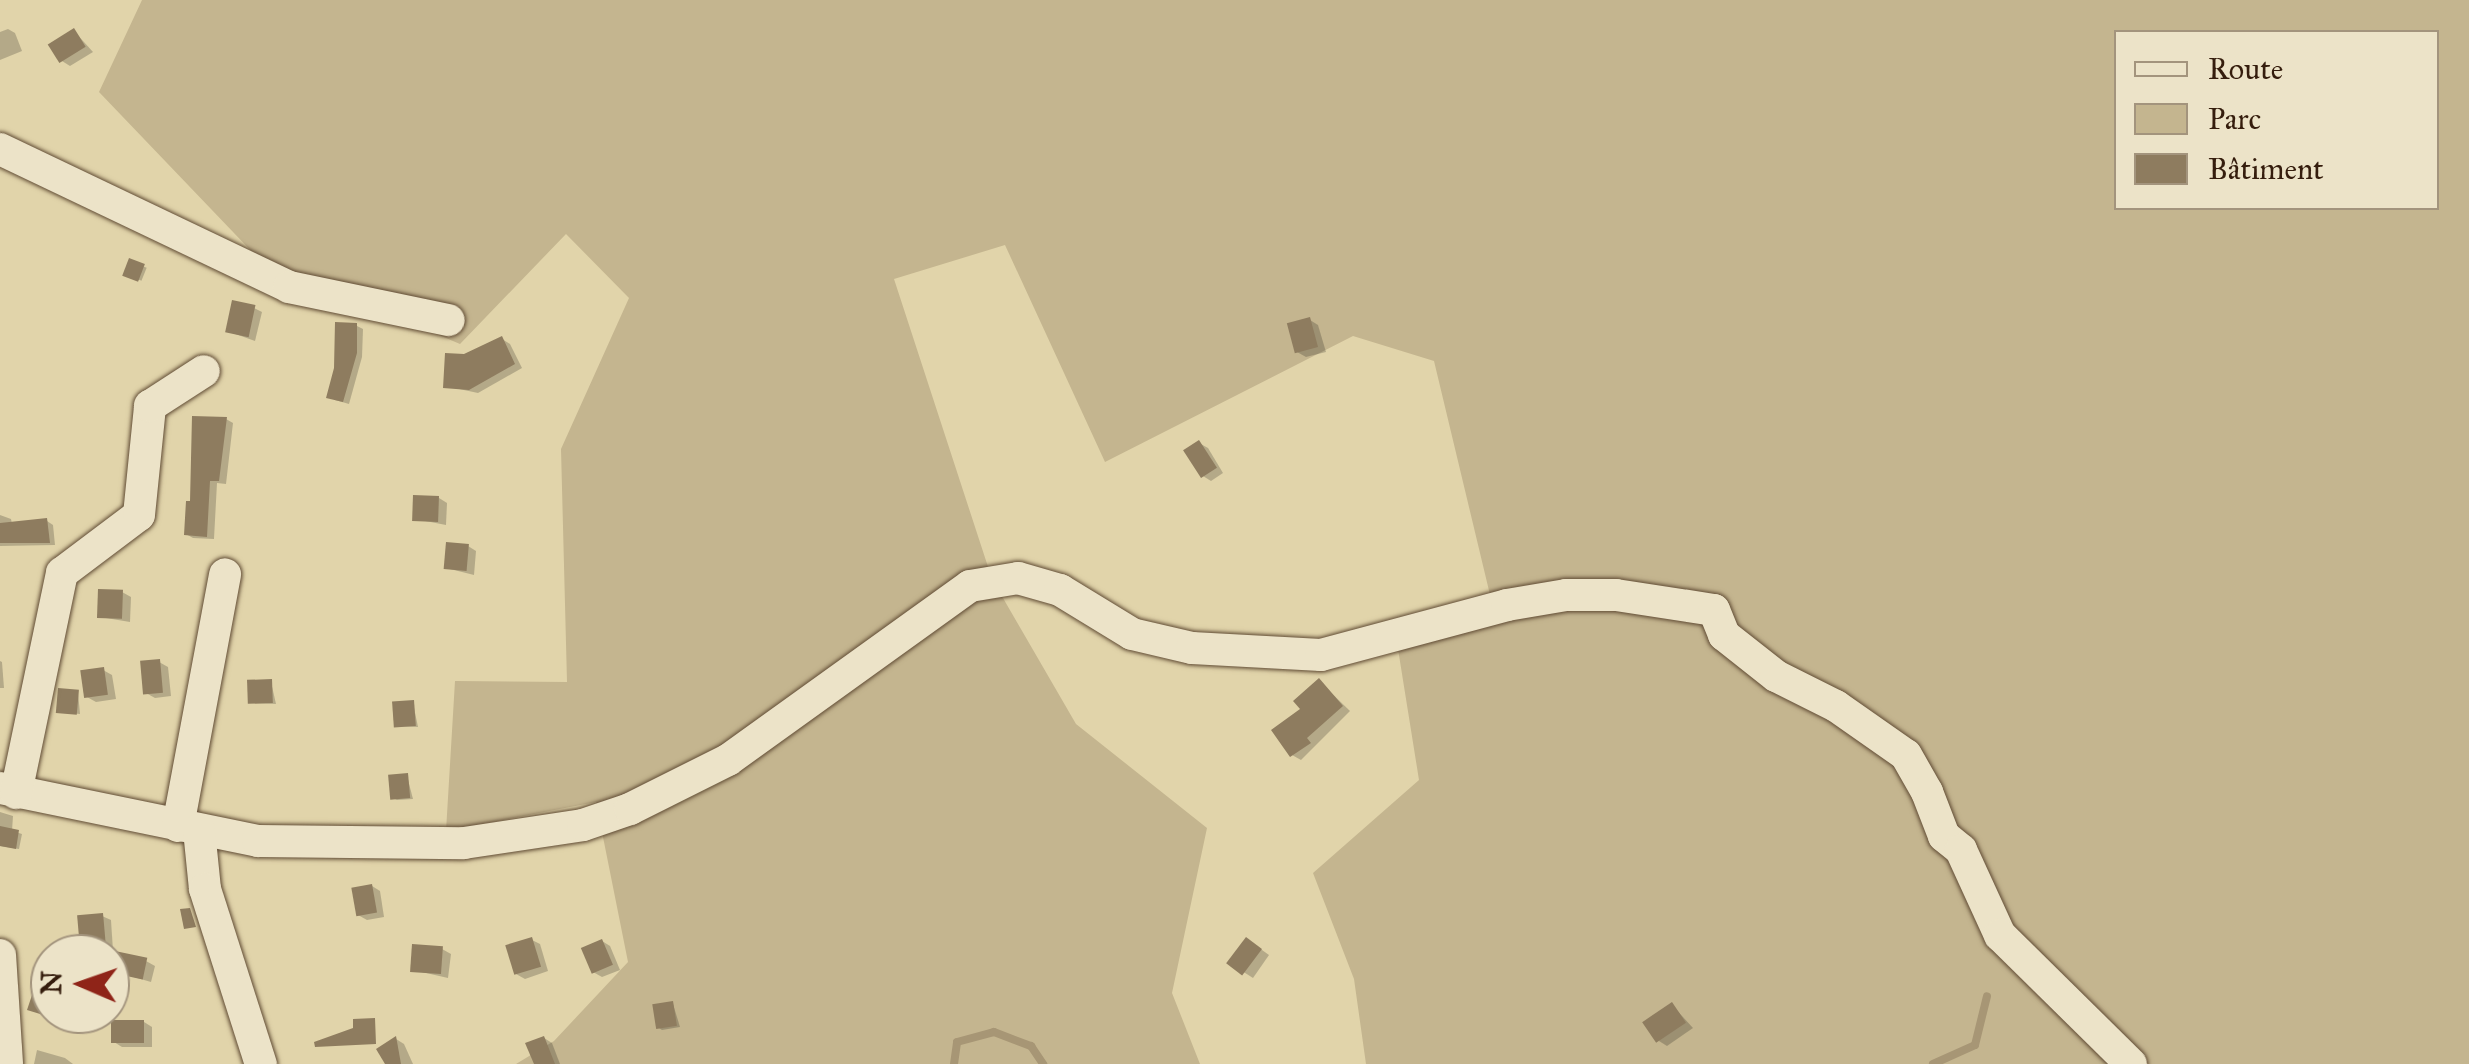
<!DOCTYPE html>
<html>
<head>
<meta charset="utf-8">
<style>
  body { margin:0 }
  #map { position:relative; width:2469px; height:1064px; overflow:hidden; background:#e1d4aa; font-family:"IM FELL Great Primer",serif }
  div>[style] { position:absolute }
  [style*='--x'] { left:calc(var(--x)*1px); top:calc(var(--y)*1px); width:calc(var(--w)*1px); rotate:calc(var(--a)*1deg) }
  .green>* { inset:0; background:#c4b58f }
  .shadow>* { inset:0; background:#0003; transform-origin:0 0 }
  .stream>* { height:8px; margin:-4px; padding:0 4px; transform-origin:4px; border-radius:4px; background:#a79675 }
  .building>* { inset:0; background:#8e7c5f; transform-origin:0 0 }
  .roads { filter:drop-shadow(0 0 2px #604b34) drop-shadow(0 0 2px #604b34) }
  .minor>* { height:32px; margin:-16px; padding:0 16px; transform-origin:16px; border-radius:16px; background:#ece3c8 }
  span { translate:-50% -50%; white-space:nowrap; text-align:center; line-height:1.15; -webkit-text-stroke:9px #ece3c8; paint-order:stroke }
  .legend { position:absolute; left:2114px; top:30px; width:325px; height:180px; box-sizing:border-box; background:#ece3c8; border:2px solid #a3947d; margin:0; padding:12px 18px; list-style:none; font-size:30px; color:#351d0d }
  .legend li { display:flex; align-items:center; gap:20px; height:50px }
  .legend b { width:50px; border:2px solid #a3947d }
  .north { position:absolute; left:30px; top:934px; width:100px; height:100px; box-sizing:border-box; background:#ece3c8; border:2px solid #a3947d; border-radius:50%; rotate:272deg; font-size:28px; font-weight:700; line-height:40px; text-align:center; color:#351d0d }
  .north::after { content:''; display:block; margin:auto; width:35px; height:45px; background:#8f2418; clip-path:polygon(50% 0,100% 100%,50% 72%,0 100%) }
</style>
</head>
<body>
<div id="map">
  <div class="green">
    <div style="clip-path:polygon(evenodd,142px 0,2469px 0,2469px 1064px,1366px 1064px,1354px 979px,1313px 873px,1419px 780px,1398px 649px,1497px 624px,1434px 361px,1353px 336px,1105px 462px,1005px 245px,894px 279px,992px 579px,1076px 724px,1207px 828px,1172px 993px,1200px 1064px,516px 1064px,554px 1041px,628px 962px,596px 802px,446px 831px,455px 681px,567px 682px,561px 449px,629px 298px,566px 234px,460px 344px,258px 258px,99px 92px,142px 0,2116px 32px,2436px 32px,2436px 208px,2116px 208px,2116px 32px)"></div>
  </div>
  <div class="shadow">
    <div style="clip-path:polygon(8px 29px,15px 33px,22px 51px,0 60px,0 32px)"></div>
    <div style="clip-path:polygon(74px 31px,93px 52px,70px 66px,62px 61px)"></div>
    <div style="left:130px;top:261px;width:18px;height:14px;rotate:22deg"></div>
    <div style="clip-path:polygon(254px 308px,262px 312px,255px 341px,227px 331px)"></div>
    <div style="clip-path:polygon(1310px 320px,1318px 325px,1326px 352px,1306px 357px,1297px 352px)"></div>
    <div style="clip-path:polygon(357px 326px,363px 329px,362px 357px,349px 404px,335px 400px)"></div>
    <div style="clip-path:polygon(502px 339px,510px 344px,522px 368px,478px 393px,445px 386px,464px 357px)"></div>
    <div style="clip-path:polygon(226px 419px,233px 423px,226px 484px,217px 483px,214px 539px,193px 538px,186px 534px,193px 504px)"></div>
    <div style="clip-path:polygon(1199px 443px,1208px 448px,1223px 473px,1211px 481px,1203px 476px)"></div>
    <div style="clip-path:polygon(439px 498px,447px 503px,446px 525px,415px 519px)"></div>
    <div style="clip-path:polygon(0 515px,11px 519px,12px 524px,47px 521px,53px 525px,55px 545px,0 546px)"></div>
    <div style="clip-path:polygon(468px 546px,476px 551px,474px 575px,446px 568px)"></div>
    <div style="clip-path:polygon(122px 592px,131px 597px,130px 622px,100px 617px)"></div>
    <div style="clip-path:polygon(0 661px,2px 662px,4px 688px,0 688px)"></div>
    <div style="clip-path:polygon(159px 662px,168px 667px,171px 696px,155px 698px,146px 693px)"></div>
    <div style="clip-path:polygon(103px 670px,112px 675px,116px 699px,96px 702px,87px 697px)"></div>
    <div style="clip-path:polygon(1319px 681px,1350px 711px,1301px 760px,1292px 755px,1304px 709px)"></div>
    <div style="clip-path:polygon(271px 682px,276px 704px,251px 703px)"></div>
    <div style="clip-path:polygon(78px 692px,80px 714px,60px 712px)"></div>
    <div style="clip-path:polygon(413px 703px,418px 727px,396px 726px)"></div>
    <div style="clip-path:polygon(407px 776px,413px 799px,397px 800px,393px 798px)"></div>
    <div style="clip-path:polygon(0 812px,13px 816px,12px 831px,22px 834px,19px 849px,0 846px)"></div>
    <div style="clip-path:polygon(372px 886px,380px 891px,384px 917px,367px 920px,358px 915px)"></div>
    <div style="clip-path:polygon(102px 916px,111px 920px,113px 951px,91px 953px,83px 948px)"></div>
    <div style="clip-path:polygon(532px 940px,540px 944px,548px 971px,525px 979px,516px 974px)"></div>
    <div style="clip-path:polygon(602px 941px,610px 946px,620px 970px,602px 977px,593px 972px)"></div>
    <div style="clip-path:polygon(1255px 945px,1269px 955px,1253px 978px,1231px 964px)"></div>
    <div style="clip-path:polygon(442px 949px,451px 954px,448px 978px,413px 970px)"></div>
    <div style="clip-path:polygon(146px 961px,155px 966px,151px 982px,113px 971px)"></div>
    <div style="clip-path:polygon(50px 996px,50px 1014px,68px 1014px,65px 1022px,30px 1009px)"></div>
    <div style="clip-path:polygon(673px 1004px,680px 1027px,662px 1030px,659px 1028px)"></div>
    <div style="clip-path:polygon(1672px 1005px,1693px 1028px,1667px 1046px,1659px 1041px)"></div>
    <div style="clip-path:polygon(144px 1022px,152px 1027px,152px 1047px,122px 1047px,114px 1042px)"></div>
    <div style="clip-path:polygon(544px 1038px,552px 1043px,560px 1064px,536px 1064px)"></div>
    <div style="clip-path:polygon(396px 1039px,404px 1044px,413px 1064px,388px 1064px)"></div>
    <div style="clip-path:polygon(37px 1050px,65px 1058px,73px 1064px,34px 1064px)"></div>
  </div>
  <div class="stream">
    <div style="--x:954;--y:1064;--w:22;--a:-82"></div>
    <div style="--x:957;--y:1042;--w:38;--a:-15"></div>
    <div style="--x:994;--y:1032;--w:40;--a:21"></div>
    <div style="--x:1031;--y:1046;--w:22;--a:56"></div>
    <div style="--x:1933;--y:1064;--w:46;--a:-24.3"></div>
    <div style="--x:1975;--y:1045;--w:50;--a:-76.2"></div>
  </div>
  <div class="building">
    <div style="left:74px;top:28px;width:22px;height:31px;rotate:58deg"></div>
    <div style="left:129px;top:258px;width:17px;height:19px;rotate:21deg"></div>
    <div style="left:232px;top:300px;width:24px;height:33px;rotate:12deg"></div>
    <div style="left:1310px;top:317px;width:31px;height:24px;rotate:75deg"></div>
    <div style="clip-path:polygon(335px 322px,357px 323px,357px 353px,343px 402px,326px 398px,334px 368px)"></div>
    <div style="clip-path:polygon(502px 336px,515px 364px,469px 390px,443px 388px,445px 353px,464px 354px)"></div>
    <div style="clip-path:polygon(192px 416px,227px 417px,219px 481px,210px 481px,207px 537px,184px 535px,186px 501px,190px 501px)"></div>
    <div style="left:1199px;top:440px;width:33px;height:19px;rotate:57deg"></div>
    <div style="left:413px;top:495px;width:26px;height:26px;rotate:2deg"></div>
    <div style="clip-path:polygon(47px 518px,50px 543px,0 543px,0 523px)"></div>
    <div style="left:446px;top:542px;width:23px;height:27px;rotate:5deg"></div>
    <div style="left:98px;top:589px;width:25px;height:29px;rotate:2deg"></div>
    <div style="left:160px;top:659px;width:34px;height:20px;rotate:85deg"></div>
    <div style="left:104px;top:667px;width:28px;height:24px;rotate:82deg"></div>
    <div style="clip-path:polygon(1319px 678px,1343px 706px,1307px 738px,1311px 743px,1290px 757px,1271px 730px,1300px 709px,1293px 701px)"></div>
    <div style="left:272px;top:679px;width:24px;height:25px;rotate:88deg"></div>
    <div style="left:58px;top:688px;width:21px;height:25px;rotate:5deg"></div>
    <div style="left:414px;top:700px;width:26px;height:22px;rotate:86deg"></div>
    <div style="left:408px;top:773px;width:25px;height:20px;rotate:85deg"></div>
    <div style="clip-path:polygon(0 826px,19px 830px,16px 849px,0 846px)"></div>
    <div style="left:372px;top:884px;width:29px;height:21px;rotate:80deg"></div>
    <div style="clip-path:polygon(190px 908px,196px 927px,184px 929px,180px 909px)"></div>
    <div style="left:103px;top:913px;width:35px;height:26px;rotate:85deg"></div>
    <div style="left:532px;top:937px;width:31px;height:28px;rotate:73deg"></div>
    <div style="left:1246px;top:937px;width:20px;height:33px;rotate:37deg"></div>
    <div style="left:602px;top:939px;width:28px;height:23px;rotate:67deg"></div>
    <div style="left:412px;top:944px;width:31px;height:28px;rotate:4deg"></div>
    <div style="left:115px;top:951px;width:33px;height:22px;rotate:12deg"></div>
    <div style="clip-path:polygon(34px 989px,50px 993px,50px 1017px,27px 1010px)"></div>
    <div style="left:673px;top:1001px;width:25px;height:21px;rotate:81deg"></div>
    <div style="left:1672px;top:1002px;width:25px;height:36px;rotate:56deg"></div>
    <div style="clip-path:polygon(375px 1018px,376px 1044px,315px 1047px,314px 1042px,353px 1028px,353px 1019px)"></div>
    <div style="left:111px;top:1020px;width:33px;height:23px"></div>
    <div style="clip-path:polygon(396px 1036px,401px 1064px,385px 1064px,376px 1049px)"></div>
    <div style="clip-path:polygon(544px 1036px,555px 1064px,534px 1064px,525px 1043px)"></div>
  </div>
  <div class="roads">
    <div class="minor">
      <div style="--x:0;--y:149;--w:320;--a:25.5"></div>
      <div style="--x:289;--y:287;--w:163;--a:11.7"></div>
      <div style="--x:0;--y:788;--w:263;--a:11.6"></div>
      <div style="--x:258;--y:841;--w:206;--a:0.6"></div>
      <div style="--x:464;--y:843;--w:120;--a:-8.6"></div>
      <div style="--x:583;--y:825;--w:50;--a:-18.8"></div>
      <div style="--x:630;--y:809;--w:110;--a:-26.6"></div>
      <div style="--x:728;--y:760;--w:298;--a:-35.7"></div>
      <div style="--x:970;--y:586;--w:49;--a:-9.5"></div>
      <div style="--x:1018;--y:578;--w:44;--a:15.9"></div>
      <div style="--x:1060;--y:590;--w:84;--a:31.4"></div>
      <div style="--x:1132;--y:634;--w:62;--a:13.1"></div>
      <div style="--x:1192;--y:648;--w:129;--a:3.1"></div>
      <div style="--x:1321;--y:655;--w:193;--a:-15"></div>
      <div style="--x:1507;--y:605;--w:60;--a:-9.6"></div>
      <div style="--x:1566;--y:595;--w:50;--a:0"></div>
      <div style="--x:1616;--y:595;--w:99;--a:8.7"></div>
      <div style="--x:1714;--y:610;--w:27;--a:68"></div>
      <div style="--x:1724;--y:635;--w:66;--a:38.3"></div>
      <div style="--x:1776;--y:676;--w:67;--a:26.6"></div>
      <div style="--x:1836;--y:706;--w:85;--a:35"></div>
      <div style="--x:1906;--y:755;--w:43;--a:60.4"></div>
      <div style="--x:1927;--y:792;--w:47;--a:68.9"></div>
      <div style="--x:1944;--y:836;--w:22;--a:39"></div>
      <div style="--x:1961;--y:850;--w:94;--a:65.4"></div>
      <div style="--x:2000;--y:935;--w:184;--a:44.6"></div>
      <div style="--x:16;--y:793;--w:225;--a:-78.2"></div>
      <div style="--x:62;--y:573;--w:96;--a:-37"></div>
      <div style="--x:139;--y:515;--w:110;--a:-84.2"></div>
      <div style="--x:150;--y:406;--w:64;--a:-32.9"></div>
      <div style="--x:178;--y:826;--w:256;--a:-79.4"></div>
      <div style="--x:199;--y:830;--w:59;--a:84.2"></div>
      <div style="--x:205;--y:889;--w:184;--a:72.3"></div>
      <div style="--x:0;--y:955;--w:109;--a:86.3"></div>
    </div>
  </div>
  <ul class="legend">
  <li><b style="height:12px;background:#ece3c8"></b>Route</li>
  <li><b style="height:28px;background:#c4b58f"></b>Parc</li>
  <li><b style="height:28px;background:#8e7c5f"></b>Bâtiment</li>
  </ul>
  <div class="north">N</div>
</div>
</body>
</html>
